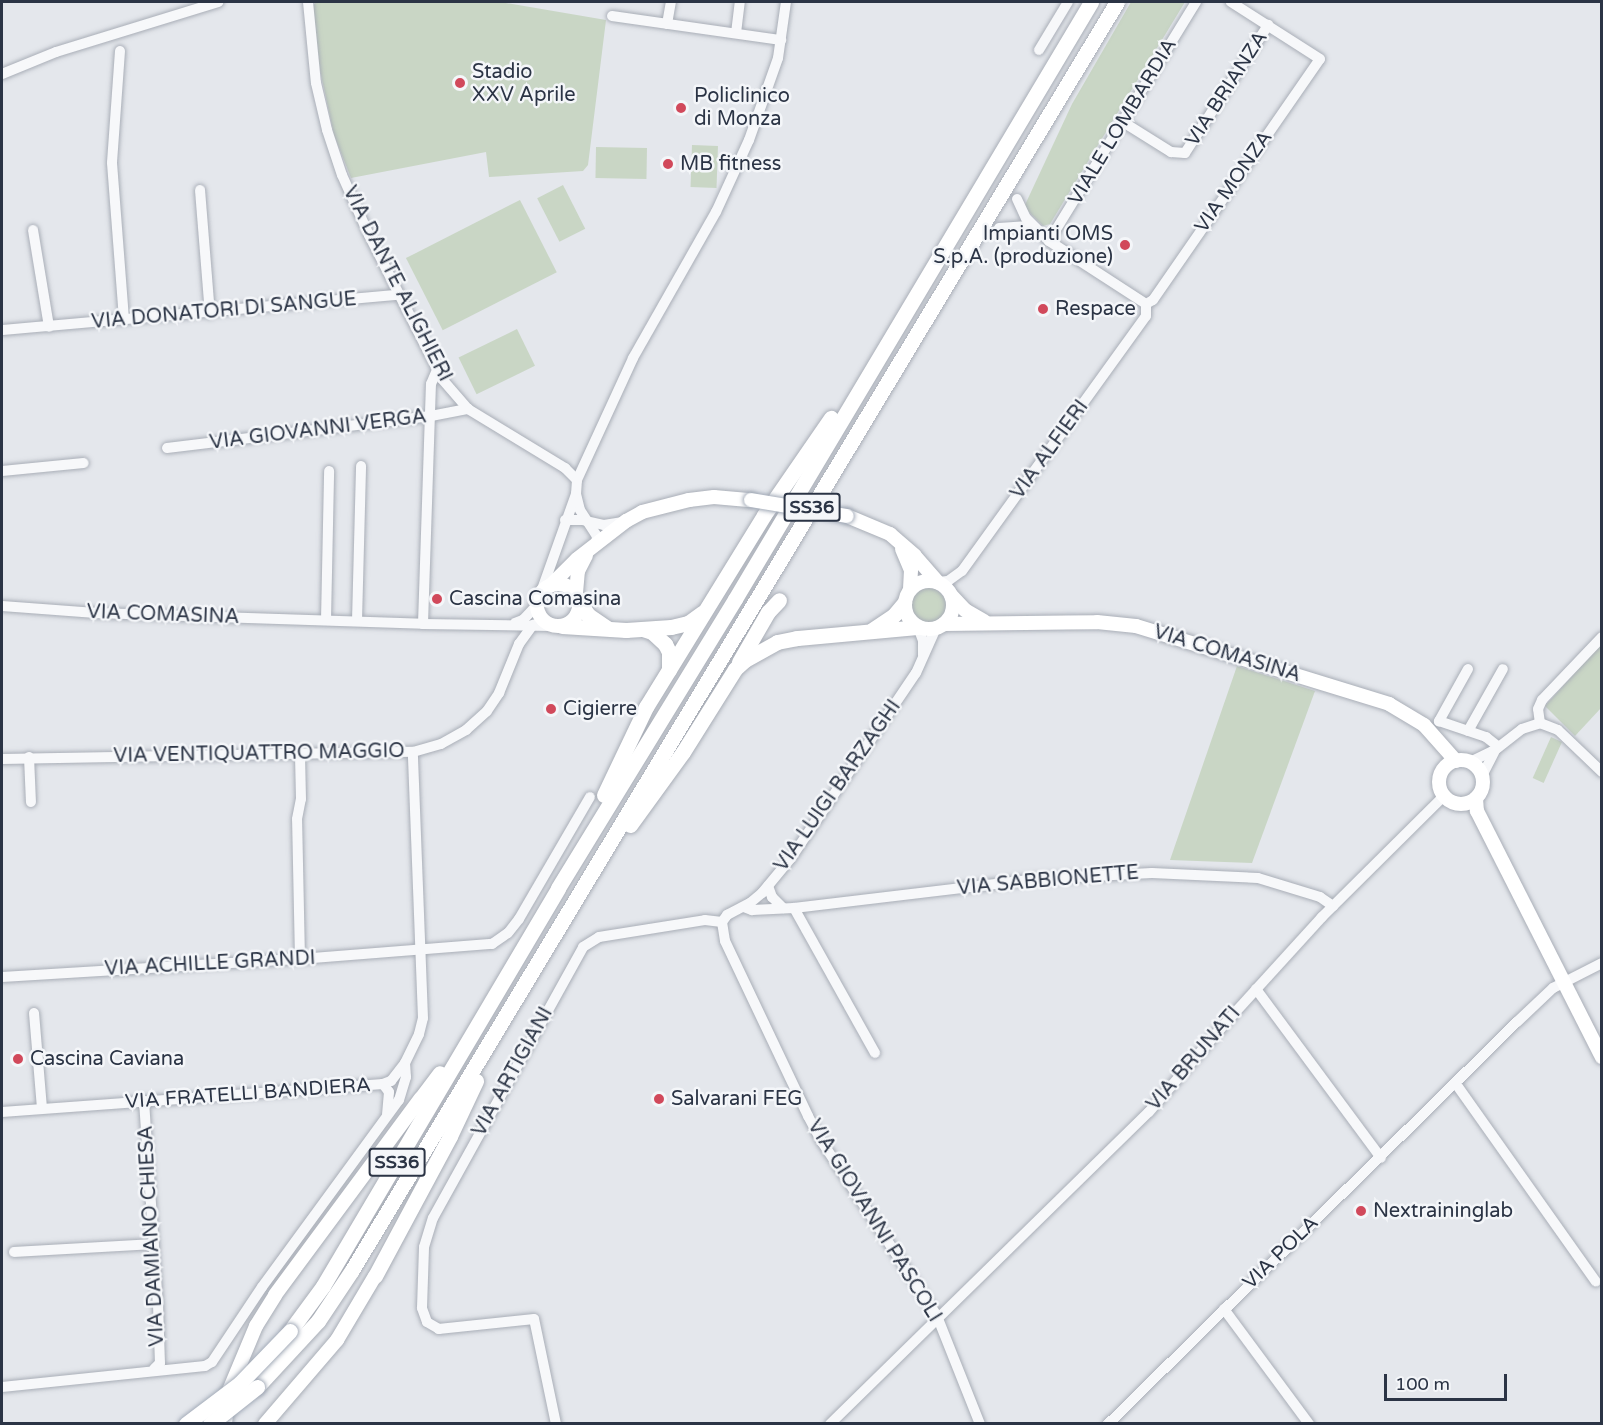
<!DOCTYPE html>
<html>
<head>
<meta charset="utf-8">
<style>
  body { margin:0 }
  #map { position:relative; width:1603px; height:1425px; overflow:hidden; background:#e4e7ec; font-family:"Varela Round",sans-serif }
  div>[style] { position:absolute }
  [style*='--x'] { left:calc(var(--x)*1px); top:calc(var(--y)*1px); width:calc(var(--w)*1px); rotate:calc(var(--a)*1deg) }
  .green>* { inset:0; background:#c9d6c5; transform-origin:0 0 }
  .round { border-radius:50% }
  .roads { filter:drop-shadow(0 0 2px #a9aeb7) drop-shadow(0 0 2px #a9aeb7) }
  .minor>* { height:10px; margin:-5px; padding:0 5px; transform-origin:5px; border-radius:5px; background:#f7f8fa }
  .major>* { height:14px; margin:-7px; padding:0 7px; transform-origin:7px; border-radius:7px; background:#fff }
  .major>.ring { margin:-7px; padding:0; box-sizing:content-box; background:none; border:14px solid #fff; border-radius:50% }
  .highway>* { height:15px; margin:-7.5px; padding:0 7.5px; transform-origin:7.5px; border-radius:7.5px; background:#fff }
  .bridges { filter:drop-shadow(0 0 2px #a3abb8) drop-shadow(0 0 2px #a3abb8) }
  .major-bridge>* { height:14px; margin:-7px; padding:0 7px; transform-origin:7px; border-radius:7px; background:#fff }
  .highway-bridge>* { height:15px; margin:-7.5px; padding:0 7.5px; transform-origin:7.5px; border-radius:7.5px; background:#fff }
  .dots>* { width:16px; height:16px; translate:-50% -50%; box-sizing:border-box; border:3px solid #f4f6f9; border-radius:50% }
  span { translate:-50% -50%; white-space:nowrap; text-align:center; line-height:1.15; -webkit-text-stroke:5px #f4f6f9; paint-order:stroke }
  .shield-label span { padding:2px 4px; background:#f4f6f9; border:2px solid; border-radius:4px; -webkit-text-stroke-width:0 }
  .shield-label { font-size:18px; color:#2b3445; font-weight:700 }
  .poi-label { font-size:20px; color:#2b3445 }
  .left { translate:0 -50%; text-align:left }
  .right { translate:-100% -50%; text-align:right }
  .street-label { font-size:20px; color:#2b3445 }
  .frame { position:absolute; inset:0; border:3px solid #2b3445; pointer-events:none }
  .scale { position:absolute; left:1384px; top:1374px; width:123px; height:27px; box-sizing:border-box; border:3px solid #2b3445; border-top:0; padding-left:8px; font-size:18px; line-height:21px; white-space:nowrap; color:#2b3445; -webkit-text-stroke:4px #f4f6f9; paint-order:stroke }
</style>
</head>
<body>
<div id="map">
  <div class="green">
    <div style="clip-path:polygon(317px 2px,500px 2px,606px 20px,588px 165px,583px 171px,489px 177px,486px 152px,351px 178px,334px 135px,320px 70px,313px 5px)"></div>
    <div style="clip-path:polygon(1131px 2px,1185px 2px,1050px 224px,1043px 226px,1024px 207px,1072px 104px)"></div>
    <div style="left:692px;top:145px;width:26px;height:42px;rotate:2deg"></div>
    <div style="left:596px;top:147px;width:51px;height:31px;rotate:1deg"></div>
    <div style="left:563px;top:185px;width:49px;height:29px;rotate:63deg"></div>
    <div style="left:520px;top:200px;width:81px;height:128px;rotate:63deg"></div>
    <div style="left:517px;top:329px;width:41px;height:65px;rotate:64deg"></div>
    <div class="round" style="left:910px;top:588px;width:36px;height:36px"></div>
    <div style="clip-path:polygon(1601px 644px,1601px 708px,1575px 736px,1545px 706px)"></div>
    <div style="clip-path:polygon(1237px 666px,1315px 691px,1252px 863px,1170px 860px)"></div>
    <div style="left:1551px;top:737px;width:12px;height:45px;rotate:24deg"></div>
  </div>
  <div class="roads">
    <div class="minor">
      <div style="--x:308;--y:2;--w:81;--a:84.4"></div>
      <div style="--x:316;--y:83;--w:48;--a:76.8"></div>
      <div style="--x:327;--y:130;--w:47;--a:71.6"></div>
      <div style="--x:342;--y:175;--w:66;--a:65.8"></div>
      <div style="--x:369;--y:235;--w:161;--a:63.1"></div>
      <div style="--x:442;--y:379;--w:40;--a:49"></div>
      <div style="--x:468;--y:409;--w:114;--a:31.3"></div>
      <div style="--x:565;--y:468;--w:17;--a:45"></div>
      <div style="--x:577;--y:480;--w:14;--a:94"></div>
      <div style="--x:576;--y:494;--w:107;--a:109.6"></div>
      <div style="--x:612;--y:16;--w:171;--a:8.1"></div>
      <div style="--x:667;--y:24;--w:22;--a:-80"></div>
      <div style="--x:736;--y:33;--w:31;--a:-83"></div>
      <div style="--x:1039;--y:50;--w:56;--a:-58.9"></div>
      <div style="--x:120;--y:51;--w:112;--a:94.1"></div>
      <div style="--x:112;--y:163;--w:157;--a:85.6"></div>
      <div style="--x:2;--y:74;--w:58;--a:-22.2"></div>
      <div style="--x:56;--y:52;--w:170;--a:-17.1"></div>
      <div style="--x:1123;--y:122;--w:57;--a:32"></div>
      <div style="--x:1171;--y:152;--w:14;--a:4"></div>
      <div style="--x:1185;--y:153;--w:153;--a:-57"></div>
      <div style="--x:200;--y:190;--w:124;--a:85.4"></div>
      <div style="--x:1017;--y:199;--w:21;--a:65"></div>
      <div style="--x:1026;--y:218;--w:33;--a:45"></div>
      <div style="--x:1049;--y:241;--w:116;--a:33"></div>
      <div style="--x:999;--y:228;--w:26;--a:-4"></div>
      <div style="--x:1025;--y:226;--w:13;--a:29"></div>
      <div style="--x:33;--y:230;--w:98;--a:80.6"></div>
      <div style="--x:1049;--y:241;--w:281;--a:-58.4"></div>
      <div style="--x:1146;--y:304;--w:8;--a:-30"></div>
      <div style="--x:1153;--y:300;--w:293;--a:-55.3"></div>
      <div style="--x:1320;--y:59;--w:106;--a:-147.4"></div>
      <div style="--x:2;--y:330;--w:398;--a:-5.1"></div>
      <div style="--x:167;--y:448;--w:266;--a:-6.9"></div>
      <div style="--x:431;--y:416;--w:38;--a:-11"></div>
      <div style="--x:2;--y:471;--w:82;--a:-5.6"></div>
      <div style="--x:577;--y:480;--w:134;--a:-65.3"></div>
      <div style="--x:633;--y:358;--w:168;--a:-60.4"></div>
      <div style="--x:716;--y:212;--w:79;--a:-65.4"></div>
      <div style="--x:749;--y:140;--w:87;--a:-70.5"></div>
      <div style="--x:778;--y:58;--w:57;--a:-81.9"></div>
      <div style="--x:576;--y:494;--w:16;--a:76"></div>
      <div style="--x:580;--y:510;--w:31;--a:57"></div>
      <div style="--x:597;--y:536;--w:10;--a:96"></div>
      <div style="--x:565;--y:520;--w:17;--a:0"></div>
      <div style="--x:582;--y:520;--w:23;--a:13"></div>
      <div style="--x:604;--y:525;--w:19;--a:-9"></div>
      <div style="--x:938;--y:582;--w:10;--a:-6"></div>
      <div style="--x:948;--y:581;--w:17;--a:-36"></div>
      <div style="--x:962;--y:571;--w:314;--a:-54.2"></div>
      <div style="--x:1146;--y:316;--w:12;--a:-90"></div>
      <div style="--x:2;--y:606;--w:94;--a:4.3"></div>
      <div style="--x:96;--y:613;--w:327;--a:1.9"></div>
      <div style="--x:423;--y:624;--w:129;--a:0.9"></div>
      <div style="--x:326;--y:620;--w:149;--a:-88.8"></div>
      <div style="--x:357;--y:621;--w:155;--a:-88.5"></div>
      <div style="--x:515;--y:623;--w:9;--a:-21"></div>
      <div style="--x:523;--y:620;--w:21;--a:-47"></div>
      <div style="--x:423;--y:624;--w:240;--a:-88.1"></div>
      <div style="--x:431;--y:384;--w:15;--a:-67"></div>
      <div style="--x:918;--y:627;--w:15;--a:70"></div>
      <div style="--x:923;--y:641;--w:14;--a:90"></div>
      <div style="--x:1468;--y:669;--w:60;--a:119.1"></div>
      <div style="--x:1439;--y:721;--w:50;--a:18.8"></div>
      <div style="--x:1486;--y:737;--w:16;--a:38"></div>
      <div style="--x:1540;--y:723;--w:14;--a:-98"></div>
      <div style="--x:1538;--y:709;--w:10;--a:-66"></div>
      <div style="--x:1542;--y:700;--w:87;--a:-46.4"></div>
      <div style="--x:1540;--y:723;--w:19;--a:21"></div>
      <div style="--x:1558;--y:730;--w:61;--a:43.7"></div>
      <div style="--x:1468;--y:731;--w:71;--a:-60.6"></div>
      <div style="--x:29;--y:757;--w:45;--a:87.5"></div>
      <div style="--x:2;--y:759;--w:411;--a:-1"></div>
      <div style="--x:413;--y:752;--w:29;--a:-16"></div>
      <div style="--x:441;--y:744;--w:29;--a:-29"></div>
      <div style="--x:466;--y:730;--w:28;--a:-42"></div>
      <div style="--x:487;--y:711;--w:22;--a:-56"></div>
      <div style="--x:499;--y:693;--w:53;--a:-67.8"></div>
      <div style="--x:519;--y:644;--w:24;--a:-54"></div>
      <div style="--x:1470;--y:762;--w:28;--a:-26"></div>
      <div style="--x:1495;--y:750;--w:34;--a:-38"></div>
      <div style="--x:1522;--y:729;--w:19;--a:-18"></div>
      <div style="--x:1482;--y:776;--w:27;--a:-63"></div>
      <div style="--x:768;--y:886;--w:12;--a:70"></div>
      <div style="--x:772;--y:897;--w:16;--a:45"></div>
      <div style="--x:744;--y:907;--w:9;--a:21"></div>
      <div style="--x:752;--y:910;--w:42;--a:-2.7"></div>
      <div style="--x:794;--y:908;--w:245;--a:-6.8"></div>
      <div style="--x:1037;--y:879;--w:115;--a:-3"></div>
      <div style="--x:1152;--y:873;--w:106;--a:2.7"></div>
      <div style="--x:1258;--y:878;--w:65;--a:17"></div>
      <div style="--x:1320;--y:897;--w:16;--a:35"></div>
      <div style="--x:794;--y:908;--w:166;--a:60.8"></div>
      <div style="--x:722;--y:922;--w:19;--a:81"></div>
      <div style="--x:725;--y:941;--w:194;--a:64.6"></div>
      <div style="--x:808;--y:1116;--w:30;--a:62"></div>
      <div style="--x:822;--y:1142;--w:209;--a:56.5"></div>
      <div style="--x:937;--y:1316;--w:116;--a:68.3"></div>
      <div style="--x:722;--y:922;--w:9;--a:-54"></div>
      <div style="--x:727;--y:915;--w:26;--a:-28"></div>
      <div style="--x:750;--y:903;--w:16;--a:-40"></div>
      <div style="--x:762;--y:893;--w:45;--a:-50.4"></div>
      <div style="--x:791;--y:858;--w:223;--a:-56"></div>
      <div style="--x:916;--y:673;--w:49;--a:-66"></div>
      <div style="--x:300;--y:959;--w:140;--a:-91.2"></div>
      <div style="--x:297;--y:819;--w:20;--a:-79"></div>
      <div style="--x:301;--y:799;--w:45;--a:-91.3"></div>
      <div style="--x:2;--y:977;--w:299;--a:-3.5"></div>
      <div style="--x:300;--y:959;--w:193;--a:-4.5"></div>
      <div style="--x:492;--y:944;--w:19;--a:-35"></div>
      <div style="--x:508;--y:933;--w:18;--a:-52"></div>
      <div style="--x:519;--y:919;--w:141;--a:-59.8"></div>
      <div style="--x:1256;--y:989;--w:210;--a:53.5"></div>
      <div style="--x:34;--y:1013;--w:95;--a:85.2"></div>
      <div style="--x:383;--y:1084;--w:10;--a:53"></div>
      <div style="--x:389;--y:1092;--w:22;--a:95"></div>
      <div style="--x:1456;--y:1084;--w:242;--a:54.7"></div>
      <div style="--x:144;--y:1101;--w:203;--a:86.1"></div>
      <div style="--x:158;--y:1304;--w:59;--a:88.1"></div>
      <div style="--x:160;--y:1363;--w:8;--a:135"></div>
      <div style="--x:2;--y:1112;--w:382;--a:-4.2"></div>
      <div style="--x:383;--y:1084;--w:9;--a:-21"></div>
      <div style="--x:391;--y:1081;--w:23;--a:-52"></div>
      <div style="--x:405;--y:1063;--w:32;--a:-64"></div>
      <div style="--x:419;--y:1034;--w:16;--a:-76"></div>
      <div style="--x:423;--y:1018;--w:266;--a:-92.2"></div>
      <div style="--x:14;--y:1252;--w:140;--a:-3.3"></div>
      <div style="--x:1224;--y:1309;--w:143;--a:53.5"></div>
      <div style="--x:2;--y:1387;--w:204;--a:-5.9"></div>
      <div style="--x:205;--y:1366;--w:8;--a:-30"></div>
      <div style="--x:212;--y:1362;--w:90;--a:-56.3"></div>
      <div style="--x:262;--y:1287;--w:232;--a:-53.8"></div>
      <div style="--x:399;--y:1100;--w:24;--a:-73"></div>
      <div style="--x:406;--y:1077;--w:14;--a:-94"></div>
      <div style="--x:556;--y:1424;--w:107;--a:-101.8"></div>
      <div style="--x:534;--y:1319;--w:96;--a:174"></div>
      <div style="--x:439;--y:1329;--w:14;--a:-150"></div>
      <div style="--x:427;--y:1322;--w:15;--a:-110"></div>
      <div style="--x:422;--y:1308;--w:61;--a:-88.1"></div>
      <div style="--x:424;--y:1247;--w:30;--a:-73"></div>
      <div style="--x:433;--y:1218;--w:310;--a:-61"></div>
      <div style="--x:583;--y:947;--w:19;--a:-32"></div>
      <div style="--x:599;--y:937;--w:107;--a:-9.1"></div>
      <div style="--x:705;--y:920;--w:17;--a:7"></div>
      <div style="--x:830;--y:1424;--w:446;--a:-44.4"></div>
      <div style="--x:1149;--y:1112;--w:111;--a:-49.4"></div>
      <div style="--x:1221;--y:1028;--w:150;--a:-47.7"></div>
      <div style="--x:1322;--y:917;--w:172;--a:-44.8"></div>
      <div style="--x:1108;--y:1424;--w:573;--a:-44.51"></div>
      <div style="--x:1517;--y:1022;--w:50;--a:-43.4"></div>
      <div style="--x:1553;--y:988;--w:55;--a:-27"></div>
    </div>
    <div class="major">
      <div style="--x:847;--y:516;--w:47;--a:22.7"></div>
      <div style="--x:890;--y:534;--w:33;--a:41"></div>
      <div style="--x:915;--y:556;--w:35;--a:49"></div>
      <div style="--x:902;--y:549;--w:23;--a:67"></div>
      <div style="--x:911;--y:570;--w:18;--a:93"></div>
      <div class="ring" style="left:905px;top:581px;width:34px;height:34px"></div>
      <div class="ring" style="left:537px;top:584px;width:28px;height:28px"></div>
      <div style="--x:550;--y:586;--w:38;--a:-45"></div>
      <div style="--x:577;--y:559;--w:62;--a:-37.8"></div>
      <div style="--x:626;--y:521;--w:18;--a:-29"></div>
      <div style="--x:642;--y:512;--w:49;--a:-14.3"></div>
      <div style="--x:689;--y:500;--w:25;--a:-7"></div>
      <div style="--x:714;--y:497;--w:37;--a:5"></div>
      <div style="--x:576;--y:593;--w:22;--a:-85"></div>
      <div style="--x:578;--y:571;--w:18;--a:-63"></div>
      <div style="--x:951;--y:595;--w:21;--a:47"></div>
      <div style="--x:965;--y:610;--w:22;--a:30"></div>
      <div style="--x:944;--y:624;--w:153;--a:-0.7"></div>
      <div style="--x:1097;--y:622;--w:39;--a:6"></div>
      <div style="--x:1136;--y:626;--w:265;--a:17.1"></div>
      <div style="--x:1389;--y:704;--w:41;--a:31"></div>
      <div style="--x:1424;--y:725;--w:48;--a:48.4"></div>
      <div class="ring" style="left:1439px;top:760px;width:30px;height:30px"></div>
      <div style="--x:1476;--y:798;--w:13;--a:86"></div>
      <div style="--x:1477;--y:811;--w:276;--a:63.1"></div>
      <div style="--x:225;--y:1424;--w:31;--a:-84"></div>
      <div style="--x:228;--y:1393;--w:73;--a:-67.3"></div>
      <div style="--x:256;--y:1326;--w:36;--a:-58"></div>
      <div style="--x:275;--y:1295;--w:245;--a:-53.5"></div>
      <div style="--x:265;--y:1424;--w:111;--a:-49.4"></div>
      <div style="--x:337;--y:1340;--w:74;--a:-59.3"></div>
    </div>
    <div class="highway">
      <div style="--x:579;--y:602;--w:16;--a:55"></div>
      <div style="--x:588;--y:615;--w:23;--a:34"></div>
      <div style="--x:562;--y:626;--w:64;--a:3.6"></div>
      <div style="--x:626;--y:630;--w:45;--a:-3.8"></div>
      <div style="--x:671;--y:627;--w:17;--a:-13"></div>
      <div style="--x:688;--y:623;--w:17;--a:-36"></div>
      <div style="--x:643;--y:629;--w:9;--a:18"></div>
      <div style="--x:652;--y:632;--w:18;--a:43"></div>
      <div style="--x:665;--y:644;--w:9;--a:63"></div>
      <div style="--x:669;--y:652;--w:18;--a:90"></div>
      <div style="--x:872;--y:630;--w:27;--a:-34"></div>
      <div style="--x:894;--y:615;--w:16;--a:-50"></div>
      <div style="--x:739;--y:662;--w:58;--a:-59.9"></div>
      <div style="--x:768;--y:612;--w:16;--a:-47"></div>
      <div style="--x:604;--y:795;--w:98;--a:-64.5"></div>
      <div style="--x:646;--y:707;--w:225;--a:-58.4"></div>
      <div style="--x:764;--y:515;--w:118;--a:-55.4"></div>
      <div style="--x:630;--y:825;--w:90;--a:-54"></div>
      <div style="--x:683;--y:752;--w:98;--a:-57.9"></div>
      <div style="--x:735;--y:669;--w:13;--a:-42"></div>
      <div style="--x:745;--y:660;--w:37;--a:-29"></div>
      <div style="--x:777;--y:642;--w:20;--a:-11"></div>
      <div style="--x:797;--y:638;--w:121;--a:-5.2"></div>
      <div style="--x:421;--y:1098;--w:31;--a:-53"></div>
      <div style="--x:375;--y:1276;--w:159;--a:-61.8"></div>
      <div style="--x:450;--y:1136;--w:61;--a:-64.7"></div>
      <div style="--x:290;--y:1331;--w:56;--a:-53.7"></div>
      <div style="--x:323;--y:1286;--w:462;--a:-59.4"></div>
      <div style="--x:558;--y:888;--w:339;--a:-58.5"></div>
      <div style="--x:735;--y:599;--w:695;--a:-59.19"></div>
      <div style="--x:257;--y:1387;--w:90;--a:-47.3"></div>
      <div style="--x:318;--y:1321;--w:61;--a:-56.3"></div>
      <div style="--x:352;--y:1270;--w:1481;--a:-58.9"></div>
    </div>
  </div>
  <div class="bridges">
    <div class="major-bridge">
      <div style="--x:751;--y:500;--w:97;--a:9.5"></div>
    </div>
    <div class="highway-bridge">
      <div style="--x:186;--y:1424;--w:68;--a:-37.2"></div>
      <div style="--x:240;--y:1383;--w:72;--a:-46.1"></div>
      <div style="--x:210;--y:1424;--w:60;--a:-38.2"></div>
    </div>
  </div>
  <div class="dots">
    <div style="left:460px;top:83px;background:#d1495b"></div>
    <div style="left:681px;top:108px;background:#d1495b"></div>
    <div style="left:668px;top:164px;background:#d1495b"></div>
    <div style="left:1125px;top:245px;background:#d1495b"></div>
    <div style="left:1043px;top:309px;background:#d1495b"></div>
    <div style="left:437px;top:599px;background:#d1495b"></div>
    <div style="left:551px;top:709px;background:#d1495b"></div>
    <div style="left:18px;top:1059px;background:#d1495b"></div>
    <div style="left:659px;top:1099px;background:#d1495b"></div>
    <div style="left:1361px;top:1211px;background:#d1495b"></div>
  </div>
  <div class="shield-label">
    <span style="left:812px;top:507px">SS36</span>
    <span style="left:397px;top:1162px">SS36</span>
  </div>
  <div class="poi-label">
    <span class="left" style="left:472px;top:84px">Stadio<br>XXV Aprile</span>
    <span class="left" style="left:694px;top:108px">Policlinico<br>di Monza</span>
    <span class="left" style="left:680px;top:164px">MB fitness</span>
    <span class="right" style="left:1113px;top:246px">Impianti OMS<br>S.p.A. (produzione)</span>
    <span class="left" style="left:1055px;top:309px">Respace</span>
    <span class="left" style="left:449px;top:599px">Cascina Comasina</span>
    <span class="left" style="left:563px;top:709px">Cigierre</span>
    <span class="left" style="left:30px;top:1059px">Cascina Caviana</span>
    <span class="left" style="left:671px;top:1099px">Salvarani FEG</span>
    <span class="left" style="left:1373px;top:1211px">Nextraininglab</span>
  </div>
  <div class="street-label">
    <span style="left:1227px;top:89px;rotate:-57deg">VIA BRIANZA</span>
    <span style="left:1123px;top:122px;rotate:-59deg">VIALE LOMBARDIA</span>
    <span style="left:1234px;top:182px;rotate:-55deg">VIA MONZA</span>
    <span style="left:397px;top:284px;rotate:63deg">VIA DANTE ALIGHIERI</span>
    <span style="left:224px;top:311px;rotate:-5deg">VIA DONATORI DI SANGUE</span>
    <span style="left:318px;top:430px;rotate:-7deg">VIA GIOVANNI VERGA</span>
    <span style="left:1050px;top:450px;rotate:-54deg">VIA ALFIERI</span>
    <span style="left:163px;top:615px;rotate:2deg">VIA COMASINA</span>
    <span style="left:1227px;top:654px;rotate:17deg">VIA COMASINA</span>
    <span style="left:259px;top:754px;rotate:-1deg">VIA VENTIQUATTRO MAGGIO</span>
    <span style="left:838px;top:786px;rotate:-55deg">VIA LUIGI BARZAGHI</span>
    <span style="left:1048px;top:881px;rotate:-5deg">VIA SABBIONETTE</span>
    <span style="left:210px;top:964px;rotate:-3deg">VIA ACHILLE GRANDI</span>
    <span style="left:1194px;top:1059px;rotate:-49deg">VIA BRUNATI</span>
    <span style="left:513px;top:1072px;rotate:-61deg">VIA ARTIGIANI</span>
    <span style="left:248px;top:1094px;rotate:-4deg">VIA FRATELLI BANDIERA</span>
    <span style="left:874px;top:1221px;rotate:58deg">VIA GIOVANNI PASCOLI</span>
    <span style="left:152px;top:1236px;rotate:-93deg">VIA DAMIANO CHIESA</span>
    <span style="left:1281px;top:1253px;rotate:-44deg">VIA POLA</span>
  </div>
  <div class="frame"></div>
  <div class="scale">100 m</div>
</div>
</body>
</html>
